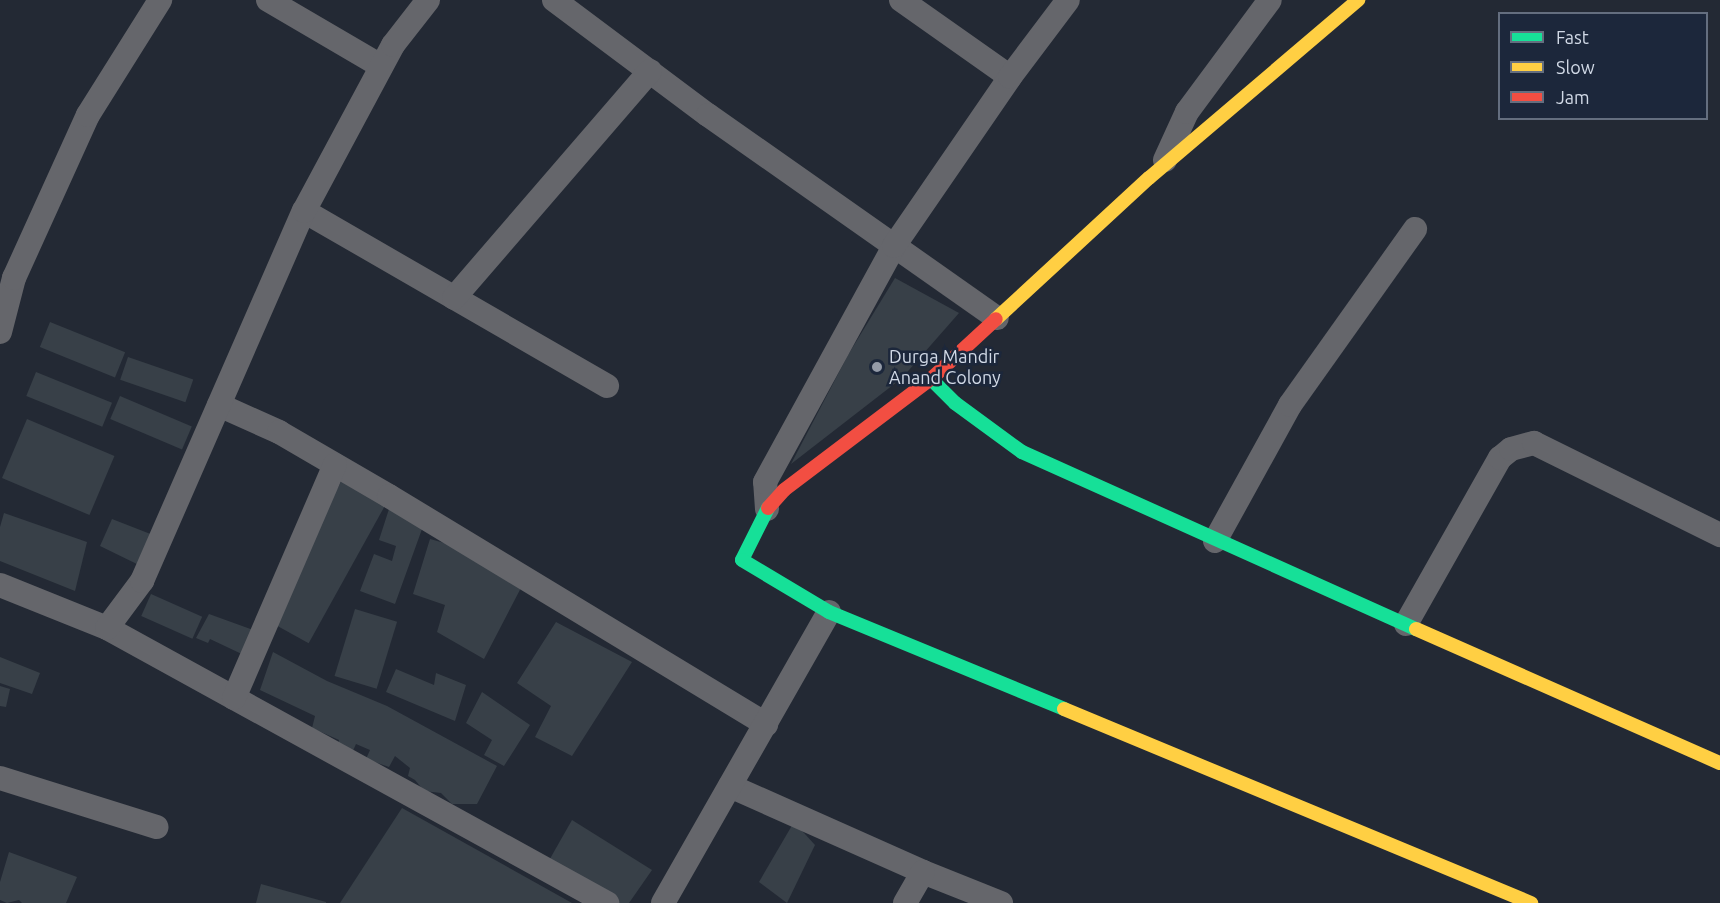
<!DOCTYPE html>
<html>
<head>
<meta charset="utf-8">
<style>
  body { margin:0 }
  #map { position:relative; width:1720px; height:903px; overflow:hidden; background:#232934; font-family:Ubuntu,sans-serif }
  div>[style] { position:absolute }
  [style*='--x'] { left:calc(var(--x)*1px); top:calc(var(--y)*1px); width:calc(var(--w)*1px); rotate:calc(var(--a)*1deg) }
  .building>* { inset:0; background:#384048; transform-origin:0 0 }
  .street>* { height:24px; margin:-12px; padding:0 12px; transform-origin:12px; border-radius:12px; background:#65666b }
  .fast>* { height:14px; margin:-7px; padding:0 7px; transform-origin:7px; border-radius:7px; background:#16e098 }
  .slow>* { height:14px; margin:-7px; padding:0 7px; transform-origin:7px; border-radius:7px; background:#ffcf43 }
  .jam>* { height:14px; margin:-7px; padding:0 7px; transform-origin:7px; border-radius:7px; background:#f24e42 }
  .dots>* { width:16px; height:16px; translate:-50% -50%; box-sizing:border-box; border:3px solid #1c273b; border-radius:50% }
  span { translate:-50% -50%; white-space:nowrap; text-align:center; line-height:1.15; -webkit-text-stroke:5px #1c273b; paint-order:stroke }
  .poi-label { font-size:18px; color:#d1d9e6 }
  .left { translate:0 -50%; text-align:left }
  .legend { position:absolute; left:1498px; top:12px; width:210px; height:108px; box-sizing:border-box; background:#1c273b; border:2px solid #646e7f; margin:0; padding:8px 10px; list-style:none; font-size:18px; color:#d1d9e6 }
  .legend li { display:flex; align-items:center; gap:12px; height:30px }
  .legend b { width:30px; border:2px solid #646e7f }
</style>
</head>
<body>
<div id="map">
  <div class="building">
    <div style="clip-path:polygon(895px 278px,959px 313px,902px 378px,791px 464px,848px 355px)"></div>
    <div style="left:50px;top:322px;width:81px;height:27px;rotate:22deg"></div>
    <div style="left:128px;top:357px;width:69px;height:24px;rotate:19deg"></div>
    <div style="left:36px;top:372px;width:82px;height:26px;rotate:22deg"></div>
    <div style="left:120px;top:396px;width:78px;height:25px;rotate:23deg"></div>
    <div style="left:27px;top:419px;width:95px;height:64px;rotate:23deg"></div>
    <div style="left:342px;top:480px;width:50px;height:159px;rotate:29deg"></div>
    <div style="clip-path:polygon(389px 509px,426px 518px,395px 604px,360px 591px,374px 554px,392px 561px,396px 546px,379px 540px)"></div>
    <div style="clip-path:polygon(4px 513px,87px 542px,75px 591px,0 561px,0 527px)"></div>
    <div style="clip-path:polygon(112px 519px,153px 535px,141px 566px,100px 546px)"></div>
    <div style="clip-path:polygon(430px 539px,470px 550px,523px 584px,484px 659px,437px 632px,445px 605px,413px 594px)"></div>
    <div style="left:151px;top:594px;width:56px;height:24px;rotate:24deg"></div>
    <div style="left:355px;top:609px;width:44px;height:70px;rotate:17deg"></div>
    <div style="clip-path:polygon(209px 614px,256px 631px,246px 656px,210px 639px,208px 643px,196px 638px)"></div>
    <div style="clip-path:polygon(556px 622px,632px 662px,572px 756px,535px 737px,551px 706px,517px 683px)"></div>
    <div style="clip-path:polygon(273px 652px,327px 681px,387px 706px,497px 766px,477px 804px,452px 804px,441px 793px,424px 791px,415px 780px,408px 776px,410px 768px,395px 756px,389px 767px,366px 759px,370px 750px,356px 744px,352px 753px,338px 748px,339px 740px,312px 728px,315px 716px,260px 690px)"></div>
    <div style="clip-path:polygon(0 657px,40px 673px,32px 694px,0 683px)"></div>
    <div style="clip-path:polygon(396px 669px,434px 685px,436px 673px,466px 685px,455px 721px,386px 692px)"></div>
    <div style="clip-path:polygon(0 686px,10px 689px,6px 707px,0 706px)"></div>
    <div style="clip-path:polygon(482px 692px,530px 725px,504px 766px,484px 755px,492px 740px,466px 723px)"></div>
    <div style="clip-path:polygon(402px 808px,572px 903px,340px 903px)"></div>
    <div style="clip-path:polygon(572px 820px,652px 870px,629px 903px,611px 903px,547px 864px)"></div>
    <div style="clip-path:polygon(794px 822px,815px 845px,787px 903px,759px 882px)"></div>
    <div style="clip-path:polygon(9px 852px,77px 877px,66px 903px,22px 903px,19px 900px,7px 903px,0 900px,0 882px)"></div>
    <div style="clip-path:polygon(261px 884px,326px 902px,326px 903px,256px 903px)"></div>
  </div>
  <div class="street">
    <div style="--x:268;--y:0;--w:131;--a:30.3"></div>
    <div style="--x:554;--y:0;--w:192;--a:36.8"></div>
    <div style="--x:708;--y:115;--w:353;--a:35.1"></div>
    <div style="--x:901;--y:0;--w:133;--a:35.2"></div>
    <div style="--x:1165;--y:160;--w:53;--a:-65.4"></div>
    <div style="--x:1187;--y:112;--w:139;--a:-53.5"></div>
    <div style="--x:304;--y:211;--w:350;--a:30"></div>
    <div style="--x:454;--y:298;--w:300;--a:-49.2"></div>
    <div style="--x:0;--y:332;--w:56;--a:-75.5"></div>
    <div style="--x:14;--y:278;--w:179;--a:-65.6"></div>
    <div style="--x:88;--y:115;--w:136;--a:-57.9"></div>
    <div style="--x:219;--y:405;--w:66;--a:24.2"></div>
    <div style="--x:279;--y:432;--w:127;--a:30.2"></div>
    <div style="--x:389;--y:496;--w:441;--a:31.2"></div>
    <div style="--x:767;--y:509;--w:27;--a:-94"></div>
    <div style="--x:765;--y:482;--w:269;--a:-61.3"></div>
    <div style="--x:894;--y:246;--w:205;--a:-55.5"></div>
    <div style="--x:1010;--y:77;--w:96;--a:-53"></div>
    <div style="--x:1215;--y:541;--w:155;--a:-61.1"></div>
    <div style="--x:1290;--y:405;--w:216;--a:-54.6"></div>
    <div style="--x:0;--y:585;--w:115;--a:21.9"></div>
    <div style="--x:107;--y:628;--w:571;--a:28.81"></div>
    <div style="--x:1406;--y:624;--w:191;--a:-60.5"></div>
    <div style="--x:1500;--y:458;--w:14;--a:-39"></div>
    <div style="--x:1511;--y:449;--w:24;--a:-15"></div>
    <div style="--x:1534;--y:443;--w:208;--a:26.3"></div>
    <div style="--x:107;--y:628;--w:59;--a:-53.3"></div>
    <div style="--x:142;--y:581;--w:404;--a:-66.4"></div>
    <div style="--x:304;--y:211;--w:188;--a:-61.8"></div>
    <div style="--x:393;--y:45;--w:57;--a:-52.1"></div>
    <div style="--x:234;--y:698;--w:254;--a:-66.6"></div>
    <div style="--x:0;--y:778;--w:164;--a:17.4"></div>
    <div style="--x:730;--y:786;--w:211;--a:24"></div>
    <div style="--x:923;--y:872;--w:84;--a:21.7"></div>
    <div style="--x:663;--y:903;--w:335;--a:-60.3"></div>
    <div style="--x:905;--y:903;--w:36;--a:-60"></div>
  </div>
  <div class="fast">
    <div style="--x:931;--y:379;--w:34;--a:45"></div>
    <div style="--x:955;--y:403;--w:83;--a:36.2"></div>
    <div style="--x:1022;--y:452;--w:432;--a:24.2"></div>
    <div style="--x:768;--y:508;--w:58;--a:116.6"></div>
    <div style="--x:742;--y:560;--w:101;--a:30.9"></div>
    <div style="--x:829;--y:612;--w:254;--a:22.4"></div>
  </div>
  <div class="slow">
    <div style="--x:996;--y:319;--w:208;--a:-42.7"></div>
    <div style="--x:1149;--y:178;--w:275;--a:-40.4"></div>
    <div style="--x:1416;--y:629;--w:332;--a:23.8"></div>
    <div style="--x:1064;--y:709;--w:506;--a:22.56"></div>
  </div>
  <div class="jam">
    <div style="--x:768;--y:508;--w:24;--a:-48"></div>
    <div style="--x:784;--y:490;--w:184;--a:-37.1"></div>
    <div style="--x:931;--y:379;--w:88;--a:-42.7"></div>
  </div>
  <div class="dots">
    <div style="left:877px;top:367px;background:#949ba8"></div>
  </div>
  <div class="poi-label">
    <span class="left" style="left:889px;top:367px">Durga Mandir<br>Anand Colony</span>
  </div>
  <ul class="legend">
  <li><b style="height:8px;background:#16e098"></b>Fast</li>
  <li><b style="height:8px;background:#ffcf43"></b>Slow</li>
  <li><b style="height:8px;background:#f24e42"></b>Jam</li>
  </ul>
</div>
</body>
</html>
